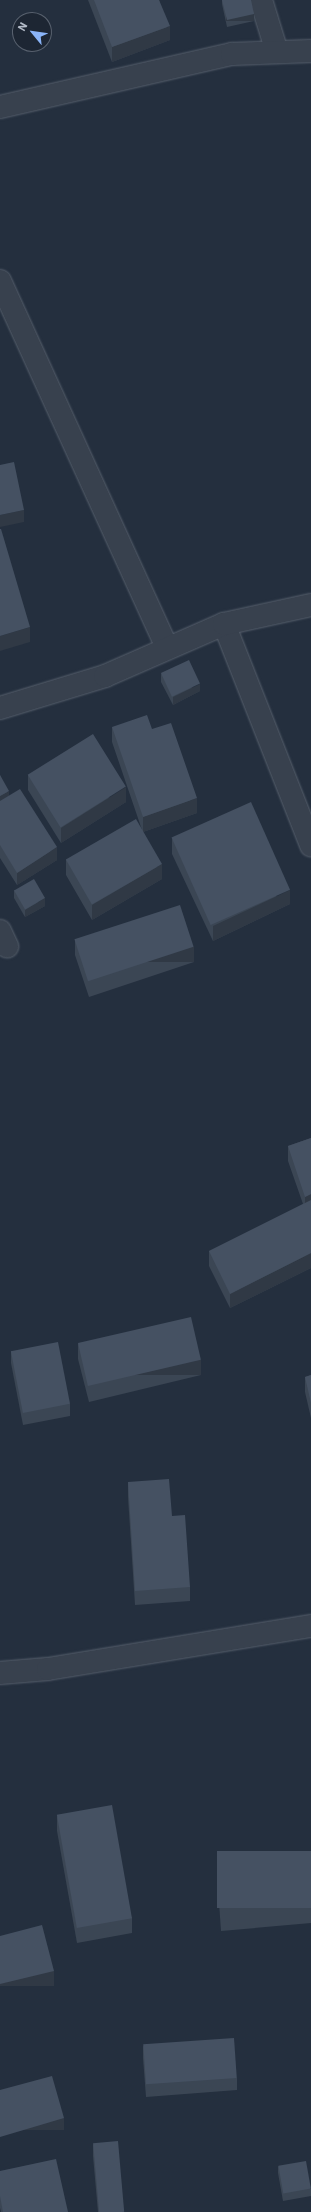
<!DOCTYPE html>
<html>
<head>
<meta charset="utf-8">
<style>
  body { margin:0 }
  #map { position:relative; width:311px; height:2212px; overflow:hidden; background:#242f3e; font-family:"IBM Plex Sans",sans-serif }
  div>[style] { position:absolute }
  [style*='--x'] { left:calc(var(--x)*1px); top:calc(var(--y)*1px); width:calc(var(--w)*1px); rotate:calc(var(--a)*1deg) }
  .roads { filter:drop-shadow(0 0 1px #565f6c) drop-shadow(0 0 1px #565f6c) }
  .street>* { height:22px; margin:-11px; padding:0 11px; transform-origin:11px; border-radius:11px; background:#38414e }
  .wall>* { inset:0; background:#3b4654 }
  .shaded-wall>* { inset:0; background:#303945; transform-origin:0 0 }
  .building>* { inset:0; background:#455162; transform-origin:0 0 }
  span { translate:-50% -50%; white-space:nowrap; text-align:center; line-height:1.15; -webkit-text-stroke:4px #1d2633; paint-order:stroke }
  .north { position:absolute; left:12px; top:12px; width:40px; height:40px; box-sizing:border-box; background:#1d2633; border:1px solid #59626f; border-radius:50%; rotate:299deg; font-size:11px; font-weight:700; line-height:16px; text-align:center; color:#b4bcc9 }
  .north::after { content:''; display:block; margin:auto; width:14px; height:18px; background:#8ab4f8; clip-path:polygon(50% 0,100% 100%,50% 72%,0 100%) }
</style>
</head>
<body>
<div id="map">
  <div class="roads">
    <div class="street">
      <div style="--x:261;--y:0;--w:54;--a:72.9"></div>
      <div style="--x:0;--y:107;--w:238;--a:-12.9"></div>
      <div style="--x:232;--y:54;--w:79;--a:-2.2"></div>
      <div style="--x:0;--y:281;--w:403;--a:65.5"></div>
      <div style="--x:224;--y:624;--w:238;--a:68.5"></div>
      <div style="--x:0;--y:708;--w:110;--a:-16.9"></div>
      <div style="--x:105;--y:676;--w:130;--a:-23.6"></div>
      <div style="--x:224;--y:624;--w:89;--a:-12.3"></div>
      <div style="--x:0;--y:931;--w:17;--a:65"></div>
      <div style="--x:0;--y:1673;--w:48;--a:-4.8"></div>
      <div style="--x:48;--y:1669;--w:266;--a:-9.3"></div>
    </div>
  </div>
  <div class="wall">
    <div style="clip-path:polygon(88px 0,159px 0,170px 40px,112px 62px)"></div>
    <div style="clip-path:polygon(222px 0,251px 0,254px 21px,227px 27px,222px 4px)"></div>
    <div style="clip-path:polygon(161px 674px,200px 691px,173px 705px,161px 682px)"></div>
    <div style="clip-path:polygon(112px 727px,152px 729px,197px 813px,143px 832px,162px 879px,92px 920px,66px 875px,66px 860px,142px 830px,112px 742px)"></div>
    <div style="clip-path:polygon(0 775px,9px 796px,57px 860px,17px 885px,0 858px)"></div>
    <div style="clip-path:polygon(28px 775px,126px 802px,61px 843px,28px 790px)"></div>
    <div style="clip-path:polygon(172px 839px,290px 904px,213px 941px,172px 854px)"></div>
    <div style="clip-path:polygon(14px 890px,45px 906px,25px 917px,14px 898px)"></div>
    <div style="clip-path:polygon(75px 940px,194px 962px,89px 997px,75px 955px)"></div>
    <div style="clip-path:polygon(311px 1138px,311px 1268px,230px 1308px,209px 1266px,209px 1251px,303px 1204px,288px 1161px,288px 1146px)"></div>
    <div style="clip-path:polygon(78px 1344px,201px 1375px,89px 1402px,78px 1359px)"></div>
    <div style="clip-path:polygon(11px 1351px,70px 1404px,70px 1416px,23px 1425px,11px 1363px)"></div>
    <div style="clip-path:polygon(311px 1375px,311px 1418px,305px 1392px,305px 1377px)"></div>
    <div style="clip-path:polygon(128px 1482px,190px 1587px,190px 1601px,135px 1605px,128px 1497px)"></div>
    <div style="clip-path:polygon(57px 1816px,132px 1918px,132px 1933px,77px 1943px,57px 1831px)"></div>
    <div style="clip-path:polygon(311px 1851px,311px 1923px,221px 1931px,217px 1874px,217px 1859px)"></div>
    <div style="clip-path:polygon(143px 2046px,237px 2078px,237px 2090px,146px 2097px,143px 2058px)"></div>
    <div style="clip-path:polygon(93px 2143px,124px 2212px,98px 2212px,93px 2156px)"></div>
    <div style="clip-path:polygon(278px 2166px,311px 2189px,311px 2196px,283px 2201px,278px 2173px)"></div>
    <div style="clip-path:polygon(0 2171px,68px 2212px,1px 2212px,0 2208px)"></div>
  </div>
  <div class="shaded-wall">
    <div style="left:254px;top:14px;width:7px;height:28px;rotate:90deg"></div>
    <div style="clip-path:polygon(170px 26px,170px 40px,112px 62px,112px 47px)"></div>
    <div style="clip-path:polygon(24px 510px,24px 522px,0 527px,0 515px)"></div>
    <div style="clip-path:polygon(30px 627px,30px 642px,0 651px,0 636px)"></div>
    <div style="clip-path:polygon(200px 684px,200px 691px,173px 705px,173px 697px)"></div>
    <div style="clip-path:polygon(126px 787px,126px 802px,61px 843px,61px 828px)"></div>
    <div style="clip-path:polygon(9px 791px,9px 803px,0 809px,0 796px)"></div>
    <div style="clip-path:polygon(197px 798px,197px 813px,143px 832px,143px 817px)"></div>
    <div style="clip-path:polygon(57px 847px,57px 860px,17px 885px,17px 873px)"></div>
    <div style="clip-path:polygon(162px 864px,162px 879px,92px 920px,92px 905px)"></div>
    <div style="clip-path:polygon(290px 890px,290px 904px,213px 941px,213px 926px)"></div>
    <div style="clip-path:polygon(45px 898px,45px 906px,25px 917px,25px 910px)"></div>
    <div style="left:194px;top:947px;width:15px;height:111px;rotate:90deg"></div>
    <div style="clip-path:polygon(311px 1194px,311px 1209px,305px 1211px,305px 1197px)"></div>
    <div style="clip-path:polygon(311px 1253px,311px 1268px,230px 1308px,230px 1294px)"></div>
    <div style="left:201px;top:1360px;width:15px;height:115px;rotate:90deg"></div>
    <div style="left:54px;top:1971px;width:15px;height:56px;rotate:90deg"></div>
    <div style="left:64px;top:2118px;width:12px;height:67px;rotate:90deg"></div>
  </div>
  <div class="building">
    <div style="clip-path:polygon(94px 0,159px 0,170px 26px,112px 47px)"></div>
    <div style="clip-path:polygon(222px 0,251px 0,254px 14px,227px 20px)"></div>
    <div style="clip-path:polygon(14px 462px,24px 510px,0 515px,0 465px)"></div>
    <div style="clip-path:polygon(0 529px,1px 529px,30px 627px,0 636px)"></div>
    <div style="left:189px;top:660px;width:26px;height:31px;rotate:65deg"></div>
    <div style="clip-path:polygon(147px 715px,152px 729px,171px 723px,197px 798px,143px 817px,112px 727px)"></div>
    <div style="left:93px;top:734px;width:62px;height:77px;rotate:58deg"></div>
    <div style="clip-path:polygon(0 775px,9px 791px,0 796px)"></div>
    <div style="clip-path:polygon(20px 789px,57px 847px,17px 873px,0 845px,0 801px)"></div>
    <div style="left:251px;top:802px;width:96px;height:87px;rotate:66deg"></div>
    <div style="left:136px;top:819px;width:52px;height:81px;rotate:60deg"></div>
    <div style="left:34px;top:879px;width:22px;height:23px;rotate:60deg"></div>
    <div style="left:180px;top:905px;width:44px;height:111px;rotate:72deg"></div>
    <div style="clip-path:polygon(311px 1138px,311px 1194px,305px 1197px,288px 1146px)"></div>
    <div style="clip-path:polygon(311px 1200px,311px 1253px,230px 1294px,209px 1251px)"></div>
    <div style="left:191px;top:1317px;width:44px;height:116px;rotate:77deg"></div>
    <div style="left:58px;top:1342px;width:63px;height:48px;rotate:79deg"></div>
    <div style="clip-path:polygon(311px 1375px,311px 1403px,305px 1377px)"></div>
    <div style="clip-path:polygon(169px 1479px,172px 1516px,185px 1515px,190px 1587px,135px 1591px,128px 1482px)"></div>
    <div style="left:112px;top:1805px;width:115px;height:56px;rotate:80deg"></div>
    <div style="left:311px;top:1851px;width:57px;height:94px;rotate:90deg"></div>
    <div style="clip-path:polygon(42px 1925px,54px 1971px,0 1984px,0 1936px)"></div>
    <div style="left:234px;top:2038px;width:40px;height:91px;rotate:86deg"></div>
    <div style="clip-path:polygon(52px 2076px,64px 2118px,0 2137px,0 2090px)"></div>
    <div style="left:118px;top:2141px;width:71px;height:25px;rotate:85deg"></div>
    <div style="clip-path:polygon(56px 2159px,68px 2212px,3px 2212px,0 2196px,0 2171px)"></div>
    <div style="left:306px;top:2161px;width:28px;height:28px;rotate:80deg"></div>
  </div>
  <div class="north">N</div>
</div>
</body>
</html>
